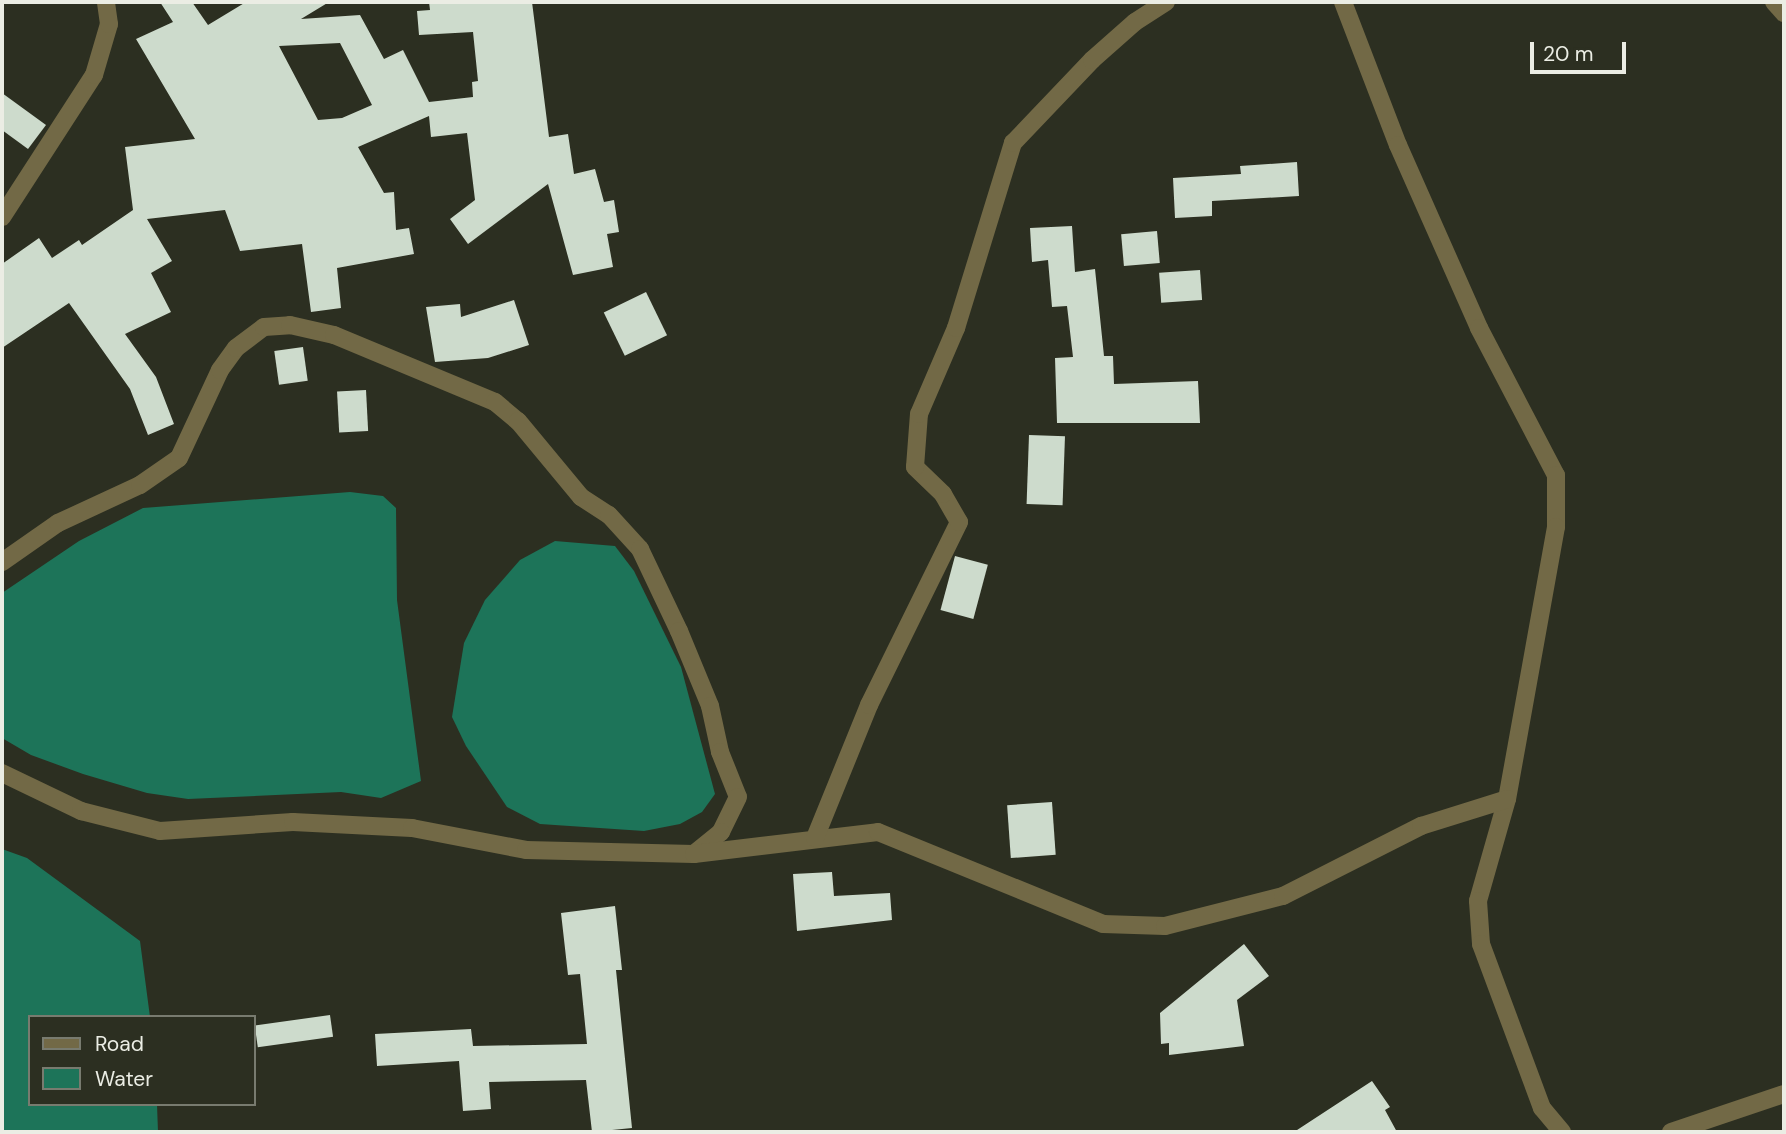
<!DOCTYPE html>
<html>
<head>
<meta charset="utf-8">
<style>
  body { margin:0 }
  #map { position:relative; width:1786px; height:1134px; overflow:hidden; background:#2c2f21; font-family:"DM Sans",sans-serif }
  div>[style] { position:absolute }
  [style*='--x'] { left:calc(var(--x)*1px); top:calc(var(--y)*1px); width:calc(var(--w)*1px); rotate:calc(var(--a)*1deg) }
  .water>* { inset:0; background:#1d7459 }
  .building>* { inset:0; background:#cddbcc; transform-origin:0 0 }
  .minor>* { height:18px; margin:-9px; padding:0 9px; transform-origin:9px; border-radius:9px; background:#726946 }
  span { translate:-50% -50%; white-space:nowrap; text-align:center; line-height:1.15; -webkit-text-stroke:7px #2c2f21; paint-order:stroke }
  .frame { position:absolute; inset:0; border:4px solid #ebede4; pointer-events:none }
  .legend { position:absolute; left:28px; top:1015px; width:228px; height:91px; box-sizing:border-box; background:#2c2f21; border:2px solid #787b6f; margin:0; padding:9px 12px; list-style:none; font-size:21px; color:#ebede4 }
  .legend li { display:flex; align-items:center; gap:14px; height:35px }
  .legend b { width:35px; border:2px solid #787b6f }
  .scale { position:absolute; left:1530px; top:42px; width:96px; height:32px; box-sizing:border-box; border:4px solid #ebede4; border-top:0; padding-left:9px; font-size:21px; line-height:24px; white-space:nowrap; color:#ebede4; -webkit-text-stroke:5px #2c2f21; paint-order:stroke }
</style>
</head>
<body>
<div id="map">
  <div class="water">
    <div style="clip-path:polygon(350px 492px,383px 496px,396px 508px,397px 600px,421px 781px,381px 798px,341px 792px,188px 799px,147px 793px,83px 774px,31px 755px,2px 738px,2px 593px,79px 541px,143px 508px)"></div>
    <div style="clip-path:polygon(555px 541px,615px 546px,634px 571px,681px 667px,715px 794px,702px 812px,680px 824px,644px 831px,540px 824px,507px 807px,466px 746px,452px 717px,464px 643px,485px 600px,520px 560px)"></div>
    <div style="clip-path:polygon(2px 849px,27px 858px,140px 941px,150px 1017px,30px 1017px,30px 1104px,157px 1104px,158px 1132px,2px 1132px)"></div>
  </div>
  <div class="building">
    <div style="clip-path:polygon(evenodd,160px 2px,192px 2px,208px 25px,246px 2px,329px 2px,301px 19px,360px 15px,384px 59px,403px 50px,429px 102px,473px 97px,472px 82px,478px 81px,473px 32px,419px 35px,417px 11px,430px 10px,429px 2px,532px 2px,549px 137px,568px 134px,574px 174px,595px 169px,604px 202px,614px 200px,619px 232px,607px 234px,613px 267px,573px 275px,548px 184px,468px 244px,450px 219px,475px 200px,467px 133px,431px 137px,429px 116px,358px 147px,384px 193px,394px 192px,396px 230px,409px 228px,414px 254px,337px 268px,341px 308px,311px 312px,302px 244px,240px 251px,225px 210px,147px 219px,172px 261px,151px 273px,171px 312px,125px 334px,156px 377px,174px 424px,148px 435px,130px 389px,69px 303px,2px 348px,2px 264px,39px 238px,52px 258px,79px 240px,82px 245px,133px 210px,125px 147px,195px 139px,136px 39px,173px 22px,160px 2px,340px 43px,372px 105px,342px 118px,318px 120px,279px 46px,340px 43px)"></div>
    <div style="clip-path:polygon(2px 93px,46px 125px,28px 149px,2px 130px)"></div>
    <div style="clip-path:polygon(1297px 162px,1299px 196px,1212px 201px,1212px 216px,1175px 218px,1173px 178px,1241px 174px,1240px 166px)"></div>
    <div style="clip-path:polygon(1072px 226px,1075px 272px,1095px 269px,1104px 356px,1113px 356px,1114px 384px,1198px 381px,1200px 423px,1057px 423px,1055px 358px,1073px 357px,1067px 306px,1052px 307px,1048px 260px,1032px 262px,1030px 228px)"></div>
    <div style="left:1157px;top:231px;width:32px;height:36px;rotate:85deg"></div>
    <div style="left:1200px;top:270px;width:30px;height:41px;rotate:86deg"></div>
    <div style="left:646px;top:292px;width:48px;height:47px;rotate:64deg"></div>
    <div style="clip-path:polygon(514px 300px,529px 345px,488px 358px,435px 362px,426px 307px,460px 304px,461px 317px)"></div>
    <div style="left:303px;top:347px;width:34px;height:29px;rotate:82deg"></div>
    <div style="left:366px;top:390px;width:41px;height:29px;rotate:87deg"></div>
    <div style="left:1029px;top:435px;width:36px;height:69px;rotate:2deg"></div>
    <div style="left:955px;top:556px;width:34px;height:56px;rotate:15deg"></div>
    <div style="left:1052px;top:802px;width:53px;height:45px;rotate:86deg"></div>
    <div style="clip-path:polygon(832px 872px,834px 896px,890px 893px,892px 920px,797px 931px,793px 874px)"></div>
    <div style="clip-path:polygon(615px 906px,622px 970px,616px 970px,632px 1128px,592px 1132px,586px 1080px,489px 1082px,491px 1109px,463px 1111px,459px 1061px,377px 1066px,375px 1034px,471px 1029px,473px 1046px,587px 1044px,580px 974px,568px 975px,561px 913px)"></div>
    <div style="clip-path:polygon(1244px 944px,1269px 976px,1237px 1000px,1244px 1046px,1169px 1055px,1169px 1043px,1161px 1044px,1160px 1013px)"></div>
    <div style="left:330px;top:1015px;width:22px;height:76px;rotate:82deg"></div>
    <div style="clip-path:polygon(1372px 1081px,1390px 1107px,1385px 1110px,1397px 1132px,1294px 1132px)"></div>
  </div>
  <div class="minor">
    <div style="--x:1343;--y:2;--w:153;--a:69"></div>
    <div style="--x:1398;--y:145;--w:200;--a:66.1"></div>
    <div style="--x:1479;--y:328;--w:166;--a:62.4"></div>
    <div style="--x:1556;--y:475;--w:52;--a:90"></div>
    <div style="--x:1556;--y:527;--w:276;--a:100.2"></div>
    <div style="--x:1507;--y:799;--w:106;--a:105.9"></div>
    <div style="--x:1478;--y:901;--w:43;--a:86"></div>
    <div style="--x:1481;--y:944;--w:175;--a:69.6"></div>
    <div style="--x:1542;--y:1108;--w:31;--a:50"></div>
    <div style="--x:1774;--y:2;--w:15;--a:48"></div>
    <div style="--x:2;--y:217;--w:169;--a:-57.1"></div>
    <div style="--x:94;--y:75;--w:53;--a:-73.6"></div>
    <div style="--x:109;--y:24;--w:22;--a:-98"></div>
    <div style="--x:2;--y:562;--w:68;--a:-34.9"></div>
    <div style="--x:58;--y:523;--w:90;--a:-24.9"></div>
    <div style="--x:140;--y:485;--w:47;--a:-34.7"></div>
    <div style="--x:179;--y:458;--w:97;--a:-65"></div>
    <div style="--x:220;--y:370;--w:27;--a:-54"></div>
    <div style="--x:236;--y:348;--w:35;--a:-37"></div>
    <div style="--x:264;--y:327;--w:26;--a:-4"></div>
    <div style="--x:290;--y:325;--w:45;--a:12.8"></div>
    <div style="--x:334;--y:335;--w:174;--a:22.6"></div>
    <div style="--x:495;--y:402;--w:30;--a:40"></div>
    <div style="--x:518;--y:421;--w:99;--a:50.3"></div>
    <div style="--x:581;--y:497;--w:33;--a:33"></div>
    <div style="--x:609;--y:515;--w:46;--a:47.6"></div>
    <div style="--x:640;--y:549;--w:91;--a:64.6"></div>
    <div style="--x:679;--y:631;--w:81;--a:67.5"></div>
    <div style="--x:710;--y:706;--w:47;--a:77.7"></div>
    <div style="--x:720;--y:752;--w:48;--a:68.2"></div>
    <div style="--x:738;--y:797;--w:39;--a:116"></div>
    <div style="--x:721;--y:832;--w:35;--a:141"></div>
    <div style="--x:2;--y:773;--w:88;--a:25.7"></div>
    <div style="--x:81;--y:811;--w:81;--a:14.2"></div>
    <div style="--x:160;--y:831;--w:133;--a:-3.9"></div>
    <div style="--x:293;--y:822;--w:119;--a:2.9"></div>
    <div style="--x:412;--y:828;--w:116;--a:10.9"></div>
    <div style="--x:526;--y:850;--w:168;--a:1.4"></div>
    <div style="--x:694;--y:854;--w:185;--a:-6.8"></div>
    <div style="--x:878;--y:832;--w:243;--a:22.2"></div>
    <div style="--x:1103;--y:924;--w:62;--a:1.8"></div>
    <div style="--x:1165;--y:926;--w:122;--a:-14.3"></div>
    <div style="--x:1283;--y:896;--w:155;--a:-26.9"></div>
    <div style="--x:1421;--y:826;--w:90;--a:-17.4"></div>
    <div style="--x:815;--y:838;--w:144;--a:-67.9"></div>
    <div style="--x:869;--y:705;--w:204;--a:-63.8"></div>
    <div style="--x:959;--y:522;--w:32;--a:-120"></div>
    <div style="--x:943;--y:494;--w:39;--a:-136"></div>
    <div style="--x:915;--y:467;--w:53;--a:-85.7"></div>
    <div style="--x:919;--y:414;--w:94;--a:-66.7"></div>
    <div style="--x:956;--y:328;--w:194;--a:-72.9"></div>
    <div style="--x:1013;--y:143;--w:115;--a:-46.4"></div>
    <div style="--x:1092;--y:60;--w:57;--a:-41.5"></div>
    <div style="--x:1135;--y:22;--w:37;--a:-33"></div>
    <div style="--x:1671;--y:1132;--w:119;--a:-18.6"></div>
  </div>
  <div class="frame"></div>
  <ul class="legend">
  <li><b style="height:9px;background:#726946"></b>Road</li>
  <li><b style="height:19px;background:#1d7459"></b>Water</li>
  </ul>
  <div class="scale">20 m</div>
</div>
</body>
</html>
